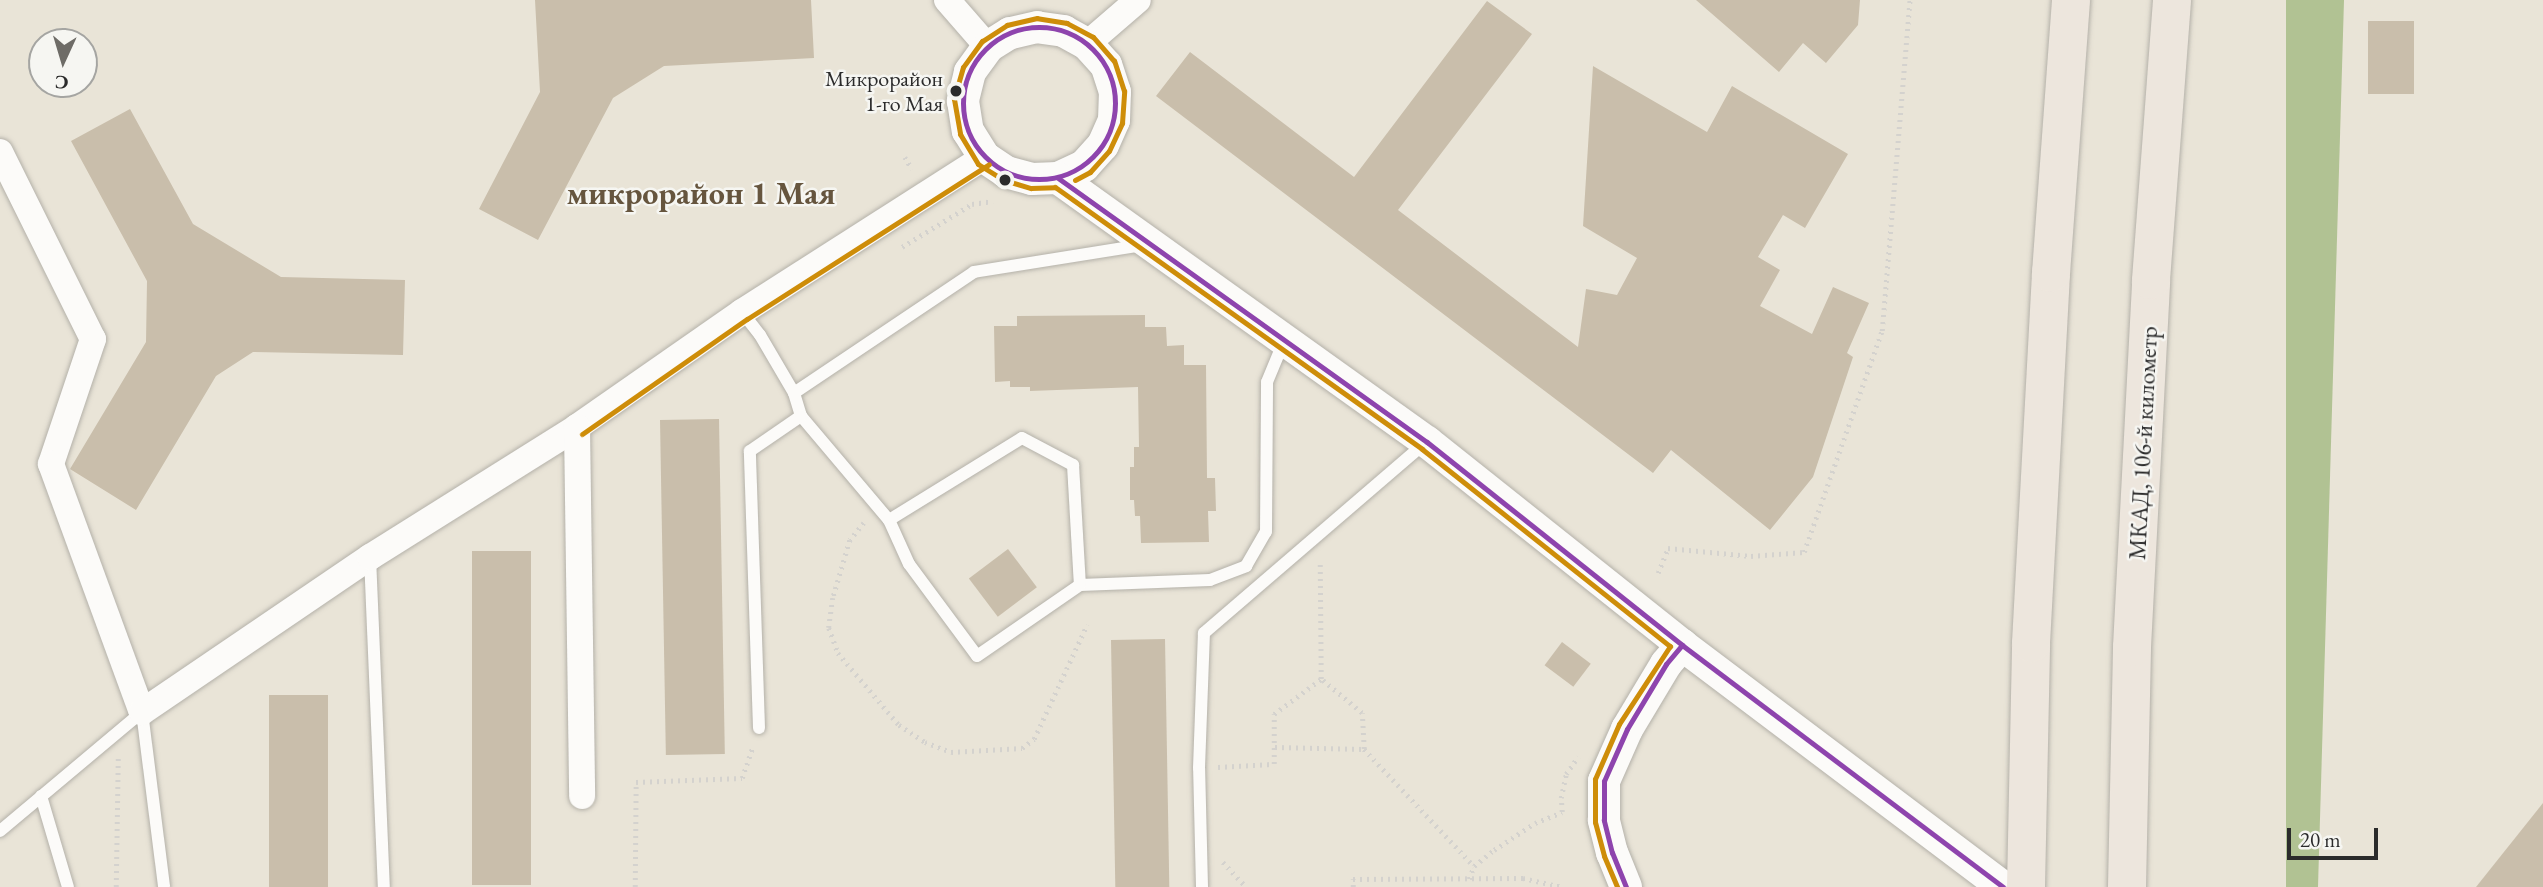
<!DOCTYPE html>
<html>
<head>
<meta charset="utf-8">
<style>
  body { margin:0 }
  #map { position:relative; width:2543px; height:887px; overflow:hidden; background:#e9e4d7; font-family:"EB Garamond",serif }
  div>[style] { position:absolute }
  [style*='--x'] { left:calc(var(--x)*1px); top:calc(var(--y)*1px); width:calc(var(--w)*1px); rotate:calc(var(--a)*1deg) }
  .forest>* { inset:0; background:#b1c293 }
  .building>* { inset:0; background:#c9beab; transform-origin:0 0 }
  .path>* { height:4.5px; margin-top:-2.25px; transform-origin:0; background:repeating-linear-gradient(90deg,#d4d2ce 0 2px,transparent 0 7px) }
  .roads { filter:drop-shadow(0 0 2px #b4b1a9) drop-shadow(0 0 2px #b4b1a9) }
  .service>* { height:12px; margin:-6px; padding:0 6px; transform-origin:6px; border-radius:6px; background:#fcfbf9 }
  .minor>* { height:26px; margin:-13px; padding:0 13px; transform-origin:13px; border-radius:13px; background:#fcfbf9 }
  .tertiary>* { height:32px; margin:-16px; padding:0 16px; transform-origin:16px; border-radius:16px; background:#fcfbf9 }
  .trunk>* { height:38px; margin:-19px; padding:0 19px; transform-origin:19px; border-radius:19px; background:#ede6dd }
  .bus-1>* { height:5px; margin:-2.5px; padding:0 2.5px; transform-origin:2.5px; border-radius:2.5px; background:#8e44ad }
  .bus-1>.ring { margin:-2.5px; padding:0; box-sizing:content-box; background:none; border:5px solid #8e44ad; border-radius:50% }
  .bus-2>* { height:5px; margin:-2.5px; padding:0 2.5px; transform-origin:2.5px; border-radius:2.5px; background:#ce8d09 }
  .dots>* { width:19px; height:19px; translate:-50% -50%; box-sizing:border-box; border:4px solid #f6f6f2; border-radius:50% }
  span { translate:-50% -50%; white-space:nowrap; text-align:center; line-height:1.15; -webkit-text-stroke:5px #f6f6f2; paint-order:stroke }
  .bus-label { font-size:22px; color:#2b2b2b }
  .right { translate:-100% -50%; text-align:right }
  .street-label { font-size:24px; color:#2b2b2b }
  .district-label { font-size:32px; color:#66553e; font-weight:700 }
  .north { position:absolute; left:28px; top:28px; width:70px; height:70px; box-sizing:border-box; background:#f6f6f2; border:2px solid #a5a5a2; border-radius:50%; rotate:184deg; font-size:19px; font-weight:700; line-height:28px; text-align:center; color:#2b2b2b }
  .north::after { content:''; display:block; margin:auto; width:24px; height:32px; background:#6e6c67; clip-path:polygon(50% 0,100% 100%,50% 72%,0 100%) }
  .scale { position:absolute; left:2287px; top:828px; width:91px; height:32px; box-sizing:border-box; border:4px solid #2b2b2b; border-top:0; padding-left:9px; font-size:21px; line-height:24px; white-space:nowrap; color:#2b2b2b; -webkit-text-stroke:5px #f6f6f2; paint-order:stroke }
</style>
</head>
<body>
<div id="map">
  <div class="forest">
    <div style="clip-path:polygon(2286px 0,2344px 0,2318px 887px,2286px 887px)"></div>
  </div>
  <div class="building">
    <div style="clip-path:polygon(535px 0,811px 0,814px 58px,664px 66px,613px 98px,538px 240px,479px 209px,540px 92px)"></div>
    <div style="clip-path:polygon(1696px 0,1860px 0,1858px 25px,1826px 63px,1803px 43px,1779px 72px)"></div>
    <div style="clip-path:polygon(1487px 1px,1532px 34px,1398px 210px,1578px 347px,1586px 289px,1617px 295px,1637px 258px,1583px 226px,1593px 66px,1707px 132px,1732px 86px,1848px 154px,1805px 228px,1783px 215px,1758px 257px,1780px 270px,1760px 306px,1812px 334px,1833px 287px,1869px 303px,1847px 353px,1853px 357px,1813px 477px,1770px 530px,1671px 450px,1653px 473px,1156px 96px,1190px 52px,1354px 177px)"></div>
    <div style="left:2368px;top:21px;width:46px;height:73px"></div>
    <div style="clip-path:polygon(130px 109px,193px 224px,281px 277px,405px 280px,403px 355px,253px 352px,216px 376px,136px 510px,70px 469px,146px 342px,147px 281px,71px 141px)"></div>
    <div style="clip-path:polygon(1145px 315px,1145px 327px,1166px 327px,1167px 346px,1184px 345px,1184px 365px,1206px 365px,1207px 478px,1215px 478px,1216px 511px,1208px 511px,1209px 542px,1141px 543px,1140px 516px,1135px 516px,1134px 500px,1130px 500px,1130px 467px,1134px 467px,1134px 447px,1139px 447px,1138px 387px,1030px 391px,1030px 387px,1010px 387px,1010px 381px,995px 382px,994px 326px,1017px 326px,1017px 316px)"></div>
    <div style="left:719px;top:419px;width:335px;height:59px;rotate:89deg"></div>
    <div style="left:1008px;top:549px;width:48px;height:49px;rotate:53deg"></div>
    <div style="left:472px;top:551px;width:59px;height:334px"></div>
    <div style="left:1165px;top:639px;width:248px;height:54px;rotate:89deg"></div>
    <div style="left:1562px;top:642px;width:36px;height:29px;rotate:37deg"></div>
    <div style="left:269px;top:695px;width:59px;height:192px"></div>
    <div style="clip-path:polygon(2543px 803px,2543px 887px,2476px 887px)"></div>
  </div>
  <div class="path">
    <div style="--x:905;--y:157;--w:14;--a:60"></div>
    <div style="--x:902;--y:247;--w:82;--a:-31.6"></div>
    <div style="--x:972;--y:204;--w:21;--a:-8"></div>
    <div style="--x:864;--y:523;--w:22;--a:129"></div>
    <div style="--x:850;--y:540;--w:60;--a:106.3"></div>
    <div style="--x:833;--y:598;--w:30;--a:98"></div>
    <div style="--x:829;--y:628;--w:27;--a:70"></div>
    <div style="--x:838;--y:653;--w:94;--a:49.7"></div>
    <div style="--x:899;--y:725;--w:31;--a:33"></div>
    <div style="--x:925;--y:742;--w:28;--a:21"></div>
    <div style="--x:951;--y:752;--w:71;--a:-3.2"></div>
    <div style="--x:1022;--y:748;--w:15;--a:-37"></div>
    <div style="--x:1034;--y:739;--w:126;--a:-65.1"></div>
    <div style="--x:1658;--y:573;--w:27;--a:-68"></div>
    <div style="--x:1668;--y:548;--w:83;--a:5.5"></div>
    <div style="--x:1751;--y:556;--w:53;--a:-4.3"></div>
    <div style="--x:1804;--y:552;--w:234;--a:-70.6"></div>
    <div style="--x:1882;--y:331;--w:332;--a:-85.2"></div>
    <div style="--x:1275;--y:747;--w:89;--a:1.3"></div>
    <div style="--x:1364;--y:749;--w:36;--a:-93"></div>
    <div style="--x:1362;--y:713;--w:53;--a:-140.3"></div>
    <div style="--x:1364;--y:749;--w:161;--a:46.8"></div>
    <div style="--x:1218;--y:767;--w:56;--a:-3.1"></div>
    <div style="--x:1274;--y:764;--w:50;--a:-90"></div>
    <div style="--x:1274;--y:714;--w:59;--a:-36.7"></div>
    <div style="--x:1321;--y:679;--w:117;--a:-90.5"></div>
    <div style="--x:1223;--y:862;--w:34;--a:47"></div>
    <div style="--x:1469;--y:879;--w:14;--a:-69"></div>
    <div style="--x:1474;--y:866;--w:26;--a:-39"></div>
    <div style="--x:1494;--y:850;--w:49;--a:-33.4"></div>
    <div style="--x:1535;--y:823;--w:29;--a:-22"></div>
    <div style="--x:1562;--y:812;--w:14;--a:-94"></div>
    <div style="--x:1561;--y:798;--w:25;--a:-78"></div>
    <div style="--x:1566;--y:774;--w:21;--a:-55"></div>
    <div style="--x:116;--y:887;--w:129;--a:-89.1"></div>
    <div style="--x:635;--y:887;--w:105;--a:-89.5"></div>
    <div style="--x:636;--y:782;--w:106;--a:-2.2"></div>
    <div style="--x:742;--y:778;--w:34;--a:-71"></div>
    <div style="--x:1353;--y:887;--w:8;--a:-90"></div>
    <div style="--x:1353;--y:879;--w:170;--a:-0.3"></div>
    <div style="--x:1523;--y:878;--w:39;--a:13"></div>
  </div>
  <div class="roads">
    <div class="service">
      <div style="--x:742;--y:312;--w:29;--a:52"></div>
      <div style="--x:760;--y:335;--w:67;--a:59.6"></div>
      <div style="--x:794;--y:393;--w:24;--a:73"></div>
      <div style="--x:801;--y:416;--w:136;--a:49.8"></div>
      <div style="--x:889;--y:520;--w:48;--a:65.6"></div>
      <div style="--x:909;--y:564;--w:114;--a:53.5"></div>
      <div style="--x:977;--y:656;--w:125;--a:-34.6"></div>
      <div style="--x:1080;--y:585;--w:130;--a:-2.2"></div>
      <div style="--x:1210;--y:580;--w:39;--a:-21"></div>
      <div style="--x:1246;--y:566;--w:39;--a:-60"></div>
      <div style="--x:1266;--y:532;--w:150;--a:-89.6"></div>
      <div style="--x:1267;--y:382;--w:44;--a:-67.5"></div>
      <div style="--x:794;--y:393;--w:217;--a:-33.9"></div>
      <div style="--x:974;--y:272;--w:171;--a:-9.1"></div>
      <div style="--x:889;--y:520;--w:156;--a:-31.7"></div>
      <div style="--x:1022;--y:438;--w:58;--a:27.9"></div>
      <div style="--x:1073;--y:465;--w:120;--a:86.7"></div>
      <div style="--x:370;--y:557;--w:330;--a:87.6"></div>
      <div style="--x:142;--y:712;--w:176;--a:82.8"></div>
      <div style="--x:759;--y:728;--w:277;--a:-91.9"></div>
      <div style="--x:750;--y:451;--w:62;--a:-34.5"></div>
      <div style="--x:41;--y:796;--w:95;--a:73.5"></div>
      <div style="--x:0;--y:831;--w:185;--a:-40"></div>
      <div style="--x:1202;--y:887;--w:119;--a:-91.4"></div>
      <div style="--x:1199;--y:768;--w:135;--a:-87.9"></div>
      <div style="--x:1204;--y:633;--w:291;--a:-40.7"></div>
    </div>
    <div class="minor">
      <div style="--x:947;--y:0;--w:62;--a:48.9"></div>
      <div style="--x:1087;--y:44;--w:67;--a:-40.8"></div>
      <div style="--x:0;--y:152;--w:209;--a:63.6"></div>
      <div style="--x:93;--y:339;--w:132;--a:108.6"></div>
      <div style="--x:51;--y:464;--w:264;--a:69.9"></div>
      <div style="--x:142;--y:712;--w:276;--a:-34.2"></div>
      <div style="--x:370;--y:557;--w:244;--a:-32.1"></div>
      <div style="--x:577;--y:427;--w:201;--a:-34.9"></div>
      <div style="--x:742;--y:312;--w:287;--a:-32.6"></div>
      <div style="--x:577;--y:427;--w:369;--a:89.2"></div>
    </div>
    <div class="tertiary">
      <div style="--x:1058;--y:178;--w:29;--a:-25"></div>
      <div style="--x:1084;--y:166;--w:28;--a:-48"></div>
      <div style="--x:1103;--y:145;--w:27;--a:-66"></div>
      <div style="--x:1114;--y:120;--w:28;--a:-88"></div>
      <div style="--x:1115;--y:92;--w:28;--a:-108"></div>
      <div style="--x:1106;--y:65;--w:28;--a:-132"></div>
      <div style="--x:1087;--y:44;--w:26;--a:-151"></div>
      <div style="--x:1064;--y:31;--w:27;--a:-172"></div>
      <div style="--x:1037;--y:27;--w:28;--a:167"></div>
      <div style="--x:1010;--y:33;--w:26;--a:148"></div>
      <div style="--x:988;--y:47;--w:31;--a:126"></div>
      <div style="--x:970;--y:72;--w:30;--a:104"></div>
      <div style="--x:963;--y:101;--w:30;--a:81"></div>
      <div style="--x:968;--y:131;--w:31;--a:58"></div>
      <div style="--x:984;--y:157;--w:27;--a:34"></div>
      <div style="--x:1006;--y:172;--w:27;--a:15"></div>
      <div style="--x:1032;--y:179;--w:26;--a:-2"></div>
      <div style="--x:1058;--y:178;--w:454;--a:35.6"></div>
      <div style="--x:1427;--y:442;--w:326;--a:38.5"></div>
      <div style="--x:1682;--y:645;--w:402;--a:37"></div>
      <div style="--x:1626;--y:887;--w:37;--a:-112"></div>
      <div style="--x:1612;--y:853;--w:34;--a:-104"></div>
      <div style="--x:1604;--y:820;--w:39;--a:-90"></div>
      <div style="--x:1604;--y:781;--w:57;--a:-66.1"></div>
      <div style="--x:1627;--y:729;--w:76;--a:-59"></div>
      <div style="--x:1666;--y:664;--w:25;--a:-50"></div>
    </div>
    <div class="trunk">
      <div style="--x:2026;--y:887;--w:244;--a:-88.8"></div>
      <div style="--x:2031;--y:643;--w:371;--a:-86.9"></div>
      <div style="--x:2051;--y:273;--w:274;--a:-85.8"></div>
      <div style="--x:2127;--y:887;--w:240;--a:-88.8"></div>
      <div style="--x:2132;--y:647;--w:367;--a:-87"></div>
      <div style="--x:2151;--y:280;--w:281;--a:-85.7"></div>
    </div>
  </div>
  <div class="bus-1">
    <div class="ring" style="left:963px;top:27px;width:147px;height:147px"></div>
    <div style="--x:1058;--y:178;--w:454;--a:35.6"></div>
    <div style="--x:1427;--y:442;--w:326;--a:38.5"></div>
    <div style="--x:1682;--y:645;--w:402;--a:37"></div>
    <div style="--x:1626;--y:887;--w:37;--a:-112"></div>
    <div style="--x:1612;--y:853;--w:34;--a:-104"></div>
    <div style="--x:1604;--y:820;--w:39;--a:-90"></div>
    <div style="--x:1604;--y:781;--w:57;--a:-66.1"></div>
    <div style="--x:1627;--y:729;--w:76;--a:-59"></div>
    <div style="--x:1666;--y:664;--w:25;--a:-50"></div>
  </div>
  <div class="bus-2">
    <div style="--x:1075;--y:180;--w:17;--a:-28"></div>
    <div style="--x:1090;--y:172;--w:28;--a:-48"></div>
    <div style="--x:1109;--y:151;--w:31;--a:-65"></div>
    <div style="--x:1122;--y:123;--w:32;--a:-86"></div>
    <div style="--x:1124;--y:91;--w:32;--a:-108"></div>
    <div style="--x:1114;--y:61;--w:32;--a:-131"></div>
    <div style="--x:1093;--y:37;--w:30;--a:-152"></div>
    <div style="--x:1067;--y:23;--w:30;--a:-171"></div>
    <div style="--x:1037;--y:18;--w:31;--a:167"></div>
    <div style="--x:1007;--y:25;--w:30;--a:147"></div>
    <div style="--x:982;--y:41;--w:32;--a:126"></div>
    <div style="--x:963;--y:67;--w:33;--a:106"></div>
    <div style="--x:954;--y:99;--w:36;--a:80"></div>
    <div style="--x:960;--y:134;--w:35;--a:59"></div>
    <div style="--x:978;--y:164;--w:31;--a:32"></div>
    <div style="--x:1004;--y:180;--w:28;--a:17"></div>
    <div style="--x:1031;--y:188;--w:24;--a:-2"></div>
    <div style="--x:1055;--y:187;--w:451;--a:35.5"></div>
    <div style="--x:1422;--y:449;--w:317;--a:38.5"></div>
    <div style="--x:1670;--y:646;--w:93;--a:123.2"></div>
    <div style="--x:1619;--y:724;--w:60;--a:113.6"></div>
    <div style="--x:1595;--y:779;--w:43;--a:90"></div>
    <div style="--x:1595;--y:822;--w:35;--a:75"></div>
    <div style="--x:1604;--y:856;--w:34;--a:67"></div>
    <div style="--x:582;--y:434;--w:201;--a:-34.9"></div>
    <div style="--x:747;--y:319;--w:287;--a:-32.6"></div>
  </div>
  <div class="dots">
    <div style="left:956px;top:91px;background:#2b2b2b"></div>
    <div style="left:1005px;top:180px;background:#2b2b2b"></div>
  </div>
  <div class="bus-label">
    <span class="right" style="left:943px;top:91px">Микрорайон<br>1-го Мая</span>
  </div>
  <div class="street-label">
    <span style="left:2143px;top:443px;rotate:-87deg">МКАД, 106-й километр</span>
  </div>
  <div class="district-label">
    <span style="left:701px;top:193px">микрорайон 1 Мая</span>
  </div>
  <div class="north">С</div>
  <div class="scale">20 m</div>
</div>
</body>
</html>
